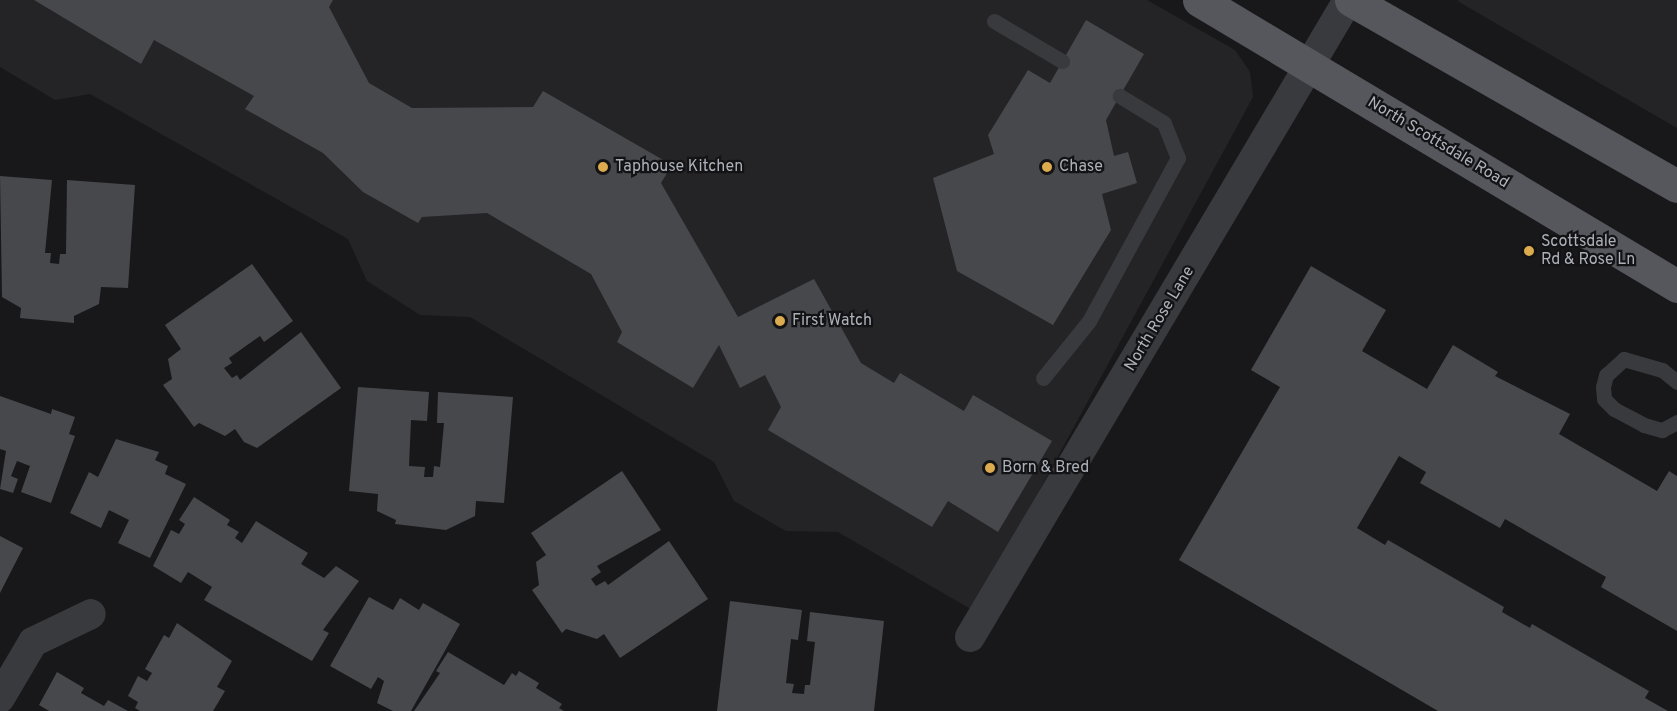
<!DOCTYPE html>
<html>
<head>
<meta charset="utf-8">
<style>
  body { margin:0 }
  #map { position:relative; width:1677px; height:711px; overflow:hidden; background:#18181a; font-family:Overpass,sans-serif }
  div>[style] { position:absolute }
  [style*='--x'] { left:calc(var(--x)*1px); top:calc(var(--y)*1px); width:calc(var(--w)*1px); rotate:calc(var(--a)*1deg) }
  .built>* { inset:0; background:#242427 }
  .building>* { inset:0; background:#47484c }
  .lane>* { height:15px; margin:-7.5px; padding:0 7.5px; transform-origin:7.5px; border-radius:7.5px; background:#393a3e }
  .street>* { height:30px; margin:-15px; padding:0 15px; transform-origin:15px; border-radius:15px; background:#393a3e }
  .primary>* { height:33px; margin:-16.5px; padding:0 16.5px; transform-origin:16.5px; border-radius:16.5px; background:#56575d }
  .dots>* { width:16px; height:16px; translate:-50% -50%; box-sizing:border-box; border:3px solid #131315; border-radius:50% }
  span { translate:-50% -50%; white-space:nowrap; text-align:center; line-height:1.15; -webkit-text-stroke:4.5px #131315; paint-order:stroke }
  .street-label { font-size:16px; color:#acb0b8 }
  .poi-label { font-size:16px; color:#acb0b8 }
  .left { translate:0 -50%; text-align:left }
</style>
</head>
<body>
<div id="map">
  <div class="built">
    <div style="clip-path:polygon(0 0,1147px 0,1235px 50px,1250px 72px,1253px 97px,974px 611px,838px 532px,786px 531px,734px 501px,714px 462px,470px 317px,420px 315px,367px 281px,348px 239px,90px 94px,55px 100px,0 67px)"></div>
    <div style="clip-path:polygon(1458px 0,1677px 0,1677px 128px,1459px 2px)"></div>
  </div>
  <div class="building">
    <div style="clip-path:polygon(34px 0,333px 0,329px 7px,369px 83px,412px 108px,533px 107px,543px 91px,672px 165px,661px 183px,738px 317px,814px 279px,861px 363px,894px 383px,900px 373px,964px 411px,973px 395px,1052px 441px,998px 532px,948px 501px,932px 527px,768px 430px,781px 407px,765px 375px,740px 388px,719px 345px,693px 388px,617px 342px,622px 332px,591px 274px,487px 213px,422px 217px,418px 223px,363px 192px,323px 153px,245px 109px,254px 96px,154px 40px,141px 64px)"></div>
    <div style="clip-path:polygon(1086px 20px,1144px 54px,1106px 120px,1114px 156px,1128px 152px,1137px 183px,1102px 194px,1111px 230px,1053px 325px,957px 271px,933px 178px,994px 154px,988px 135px,1028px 70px,1050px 83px)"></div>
    <div style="clip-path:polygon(0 176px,52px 180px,45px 253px,51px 253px,50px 263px,59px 264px,60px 254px,66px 254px,67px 180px,135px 185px,128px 288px,101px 287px,99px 304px,74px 316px,74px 323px,20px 318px,21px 308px,2px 297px)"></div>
    <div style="clip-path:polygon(252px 264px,293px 321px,264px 342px,260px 336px,229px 358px,232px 363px,224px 368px,232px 378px,237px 375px,240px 380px,301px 332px,341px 388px,257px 448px,244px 442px,235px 429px,225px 436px,199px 423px,194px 427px,163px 385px,172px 379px,168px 359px,181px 349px,165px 325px)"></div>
    <div style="clip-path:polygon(1311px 266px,1386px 310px,1362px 351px,1427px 389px,1453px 345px,1498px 372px,1495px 376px,1570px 414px,1559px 434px,1657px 491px,1669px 471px,1677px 476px,1677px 631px,1601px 587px,1606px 577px,1505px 519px,1500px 528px,1420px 483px,1426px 472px,1399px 456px,1357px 528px,1385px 545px,1388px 540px,1504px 607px,1502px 612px,1530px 628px,1532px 624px,1649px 691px,1645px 698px,1668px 711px,1438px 711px,1179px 560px,1280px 387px,1251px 370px)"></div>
    <div style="clip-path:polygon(358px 387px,429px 392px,427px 421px,411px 420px,409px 466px,425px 467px,424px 477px,433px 477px,434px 466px,440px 467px,444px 423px,437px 423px,438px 392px,513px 397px,504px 503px,476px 501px,475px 516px,446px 530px,395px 524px,396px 520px,377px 511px,378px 494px,349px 491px)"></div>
    <div style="clip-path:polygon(0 396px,51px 414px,52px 409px,75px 417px,69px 434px,75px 436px,51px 503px,21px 492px,30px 466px,17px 461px,11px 476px,18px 479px,13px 493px,0 489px,6px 451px,0 449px)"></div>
    <div style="clip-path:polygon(116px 439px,159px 452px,155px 460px,168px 466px,165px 474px,186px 484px,150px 558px,118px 543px,129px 520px,109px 510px,101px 528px,70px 513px,89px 472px,98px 477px)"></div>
    <div style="clip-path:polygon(622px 471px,661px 530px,597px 566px,601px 572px,591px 579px,596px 586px,605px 581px,608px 585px,669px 541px,708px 599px,620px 658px,604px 634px,597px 639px,566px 629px,562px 633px,532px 590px,539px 585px,536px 562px,546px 555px,531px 533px)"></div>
    <div style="clip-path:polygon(194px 497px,230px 520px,227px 525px,239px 532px,235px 538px,242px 543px,256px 521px,308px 553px,301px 564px,324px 578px,336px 566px,359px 581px,323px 630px,329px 633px,312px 661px,204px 600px,212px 587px,188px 572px,181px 583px,153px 566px,171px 530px,179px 534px,185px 524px,179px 520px)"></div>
    <div style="clip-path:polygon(0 536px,23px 548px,0 593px)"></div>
    <div style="clip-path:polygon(369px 597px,393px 610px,400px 598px,419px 610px,423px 603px,460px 624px,411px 711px,393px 711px,377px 703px,384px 681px,378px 677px,371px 689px,330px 666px)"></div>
    <div style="clip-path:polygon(730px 601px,802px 610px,798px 640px,791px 639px,786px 683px,794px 684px,792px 693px,804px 694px,805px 685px,810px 685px,815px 642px,807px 641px,810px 612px,884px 621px,874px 711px,717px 711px)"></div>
    <div style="clip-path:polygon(177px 623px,232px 661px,217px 687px,225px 691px,213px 711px,140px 711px,135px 708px,138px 702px,128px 696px,138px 676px,147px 681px,152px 673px,145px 669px,164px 635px,169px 638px)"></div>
    <div style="clip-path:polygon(448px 652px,504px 685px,512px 673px,516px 676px,519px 671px,539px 683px,536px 688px,562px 704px,559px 708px,564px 711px,414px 711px,440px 673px,436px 671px)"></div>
    <div style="clip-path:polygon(57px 672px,84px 688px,81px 693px,104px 706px,108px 700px,128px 711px,49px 711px,39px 705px)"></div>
  </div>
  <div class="lane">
    <div style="--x:994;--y:21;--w:79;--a:30.5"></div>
    <div style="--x:1043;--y:378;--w:73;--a:-51.1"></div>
    <div style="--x:1089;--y:321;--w:186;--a:-61.4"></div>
    <div style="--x:1178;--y:158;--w:38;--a:-112"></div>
    <div style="--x:1164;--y:123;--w:52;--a:-148.5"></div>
    <div style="--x:1677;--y:382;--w:19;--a:-141"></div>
    <div style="--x:1662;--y:370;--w:40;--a:-164"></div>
    <div style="--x:1624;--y:359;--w:24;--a:138"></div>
    <div style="--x:1606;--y:375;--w:12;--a:104"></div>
    <div style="--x:1603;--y:387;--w:12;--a:85"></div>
    <div style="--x:1604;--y:399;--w:14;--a:45"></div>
    <div style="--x:1614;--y:409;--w:34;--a:28"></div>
    <div style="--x:1644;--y:425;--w:19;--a:16"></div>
    <div style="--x:1662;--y:430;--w:17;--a:-28"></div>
  </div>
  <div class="street">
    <div style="--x:970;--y:637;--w:741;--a:-59.31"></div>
    <div style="--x:0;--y:698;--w:65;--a:-59.5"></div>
    <div style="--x:33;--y:642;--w:64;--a:-25.8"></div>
  </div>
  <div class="primary">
    <div style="--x:1199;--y:0;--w:557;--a:30.89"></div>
    <div style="--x:1351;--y:0;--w:375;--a:29.7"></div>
  </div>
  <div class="dots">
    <div style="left:603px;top:167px;background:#dcab4d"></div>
    <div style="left:1047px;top:167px;background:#dcab4d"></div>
    <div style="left:1529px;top:251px;background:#dcab4d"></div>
    <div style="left:780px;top:321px;background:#dcab4d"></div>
    <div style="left:990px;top:468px;background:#dcab4d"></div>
  </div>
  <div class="street-label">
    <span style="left:1438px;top:143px;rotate:31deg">North Scottsdale Road</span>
    <span style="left:1160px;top:319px;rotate:-59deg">North Rose Lane</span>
  </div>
  <div class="poi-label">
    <span class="left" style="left:615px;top:167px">Taphouse Kitchen</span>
    <span class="left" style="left:1059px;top:167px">Chase</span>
    <span class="left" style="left:1541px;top:251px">Scottsdale<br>Rd &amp; Rose Ln</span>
    <span class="left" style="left:792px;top:321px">First Watch</span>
    <span class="left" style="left:1002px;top:468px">Born &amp; Bred</span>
  </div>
</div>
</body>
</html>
